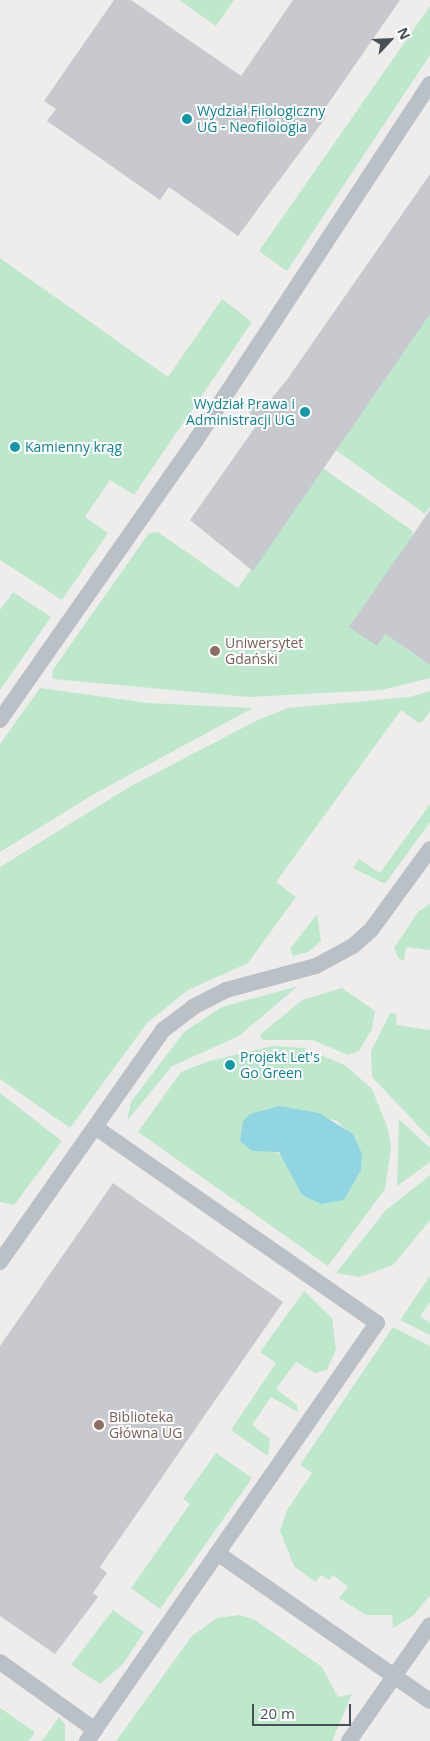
<!DOCTYPE html>
<html>
<head>
<meta charset="utf-8">
<style>
  body { margin:0 }
  #map { position:relative; width:430px; height:1741px; overflow:hidden; background:#efecec; font-family:"Open Sans",sans-serif }
  div>[style] { position:absolute }
  [style*='--x'] { left:calc(var(--x)*1px); top:calc(var(--y)*1px); width:calc(var(--w)*1px); rotate:calc(var(--a)*1deg) }
  .green>* { inset:0; background:#bee8cc }
  .water>* { inset:0; background:#90d5e1 }
  .building>* { inset:0; background:#c7c9cf }
  .service>* { height:16px; margin:-8px; padding:0 8px; transform-origin:8px; border-radius:8px; background:#b9c1c7 }
  .dots>* { width:14px; height:14px; translate:-50% -50%; box-sizing:border-box; border:2px solid #fff; border-radius:50% }
  span { translate:-50% -50%; white-space:nowrap; text-align:center; line-height:1.15; -webkit-text-stroke:4px #fff; paint-order:stroke }
  .culture-label { font-size:14px; color:#0d838f }
  .left { translate:0 -50%; text-align:left }
  .right { translate:-100% -50%; text-align:right }
  .education-label { font-size:14px; color:#785e54 }
  .north { position:absolute; left:365px; top:15px; width:50px; height:50px; -webkit-text-stroke:4px #fff; paint-order:stroke; rotate:65deg; font-size:14px; font-weight:700; line-height:20px; text-align:center; color:#475057 }
  .north::after { content:''; display:block; margin:auto; width:18px; height:22px; background:#475057; clip-path:polygon(50% 0,100% 100%,50% 72%,0 100%) }
  .scale { position:absolute; left:252px; top:1704px; width:99px; height:22px; box-sizing:border-box; border:2px solid #475057; border-top:0; padding-left:6px; font-size:15px; line-height:18px; white-space:nowrap; color:#475057; -webkit-text-stroke:4px #fff; paint-order:stroke }
</style>
</head>
<body>
<div id="map">
  <div class="green">
    <div style="clip-path:polygon(179px 0,234px 0,216px 26px)"></div>
    <div style="clip-path:polygon(430px 6px,430px 55px,287px 271px,259px 251px)"></div>
    <div style="clip-path:polygon(0 258px,168px 377px,222px 299px,252px 322px,134px 495px,110px 480px,85px 517px,108px 533px,62px 600px,0 560px)"></div>
    <div style="clip-path:polygon(430px 314px,430px 507px,425px 514px,334px 449px)"></div>
    <div style="clip-path:polygon(321px 467px,413px 531px,385px 634px,421px 659px,430px 646px,430px 678px,382px 690px,249px 697px,53px 679px,52px 671px,149px 533px,158px 532px,238px 588px)"></div>
    <div style="clip-path:polygon(13px 592px,51px 617px,0 690px,0 610px)"></div>
    <div style="clip-path:polygon(40px 688px,148px 703px,253px 708px,94px 794px,0 852px,0 744px)"></div>
    <div style="clip-path:polygon(430px 691px,430px 711px,423px 721px,419px 723px,401px 710px,276px 882px,296px 897px,248px 963px,188px 990px,147px 1023px,70px 1128px,0 1079px,0 867px,131px 786px,258px 720px,288px 708px,409px 697px)"></div>
    <div style="clip-path:polygon(430px 804px,430px 822px,385px 884px,353px 868px,359px 859px,380px 873px)"></div>
    <div style="clip-path:polygon(430px 904px,430px 950px,406px 947px,404px 960px,399px 959px,394px 948px,418px 912px)"></div>
    <div style="clip-path:polygon(317px 914px,321px 941px,308px 952px,293px 956px,290px 949px)"></div>
    <div style="clip-path:polygon(298px 986px,239px 1036px,172px 1066px,127px 1121px,131px 1102px,184px 1032px,222px 1007px)"></div>
    <div style="clip-path:polygon(342px 988px,375px 1011px,372px 1029px,359px 1051px,348px 1055px,313px 1040px,263px 1040px,260px 1035px,302px 1000px)"></div>
    <div style="clip-path:polygon(390px 1013px,397px 1014px,396px 1025px,430px 1030px,430px 1138px,372px 1077px,371px 1051px)"></div>
    <div style="clip-path:polygon(evenodd,273px 1046px,304px 1048px,345px 1065px,372px 1089px,388px 1129px,391px 1148px,385px 1189px,328px 1266px,138px 1132px,181px 1072px,209px 1061px,273px 1046px,279px 1106px,337px 1121px,357px 1141px,302px 1195px,284px 1156px,271px 1150px,279px 1106px)"></div>
    <div style="clip-path:polygon(0 1093px,62px 1141px,14px 1205px,0 1202px)"></div>
    <div style="clip-path:polygon(399px 1119px,430px 1148px,430px 1162px,397px 1186px)"></div>
    <div style="clip-path:polygon(430px 1175px,430px 1220px,393px 1265px,360px 1277px,336px 1273px,385px 1211px)"></div>
    <div style="clip-path:polygon(430px 1276px,430px 1302px,420px 1316px,430px 1323px,430px 1335px,400px 1320px)"></div>
    <div style="clip-path:polygon(304px 1291px,332px 1318px,336px 1349px,327px 1370px,315px 1373px,296px 1362px,276px 1389px,297px 1405px,298px 1412px,271px 1397px,252px 1425px,270px 1439px,268px 1456px,231px 1430px,276px 1363px,260px 1352px)"></div>
    <div style="clip-path:polygon(393px 1327px,430px 1346px,430px 1595px,414px 1615px,393px 1628px,392px 1615px,366px 1615px,339px 1598px,348px 1587px,333px 1575px,329px 1580px,321px 1575px,315px 1582px,294px 1566px,280px 1531px,287px 1510px,312px 1473px,300px 1465px)"></div>
    <div style="clip-path:polygon(216px 1453px,252px 1478px,160px 1609px,131px 1588px,190px 1504px,183px 1499px)"></div>
    <div style="clip-path:polygon(113px 1610px,144px 1632px,123px 1664px,100px 1684px,71px 1665px)"></div>
    <div style="clip-path:polygon(239px 1615px,255px 1620px,322px 1667px,338px 1697px,352px 1694px,332px 1741px,116px 1741px,192px 1636px,217px 1618px)"></div>
    <div style="clip-path:polygon(0 1708px,35px 1732px,29px 1741px,0 1741px)"></div>
    <div style="clip-path:polygon(59px 1717px,65px 1725px,65px 1741px,42px 1741px)"></div>
  </div>
  <div class="water">
    <div style="clip-path:polygon(279px 1106px,319px 1113px,353px 1134px,362px 1154px,361px 1170px,344px 1200px,321px 1204px,302px 1195px,279px 1152px,252px 1151px,240px 1141px,243px 1121px,250px 1114px)"></div>
  </div>
  <div class="building">
    <div style="clip-path:polygon(114px 0,131px 0,241px 76px,293px 0,400px 0,321px 114px,326px 117px,238px 236px,169px 187px,160px 200px,47px 121px,56px 109px,44px 101px)"></div>
    <div style="clip-path:polygon(430px 174px,430px 314px,253px 571px,190px 520px,256px 426px,247px 407px,271px 399px,286px 381px)"></div>
    <div style="clip-path:polygon(430px 510px,430px 665px,385px 634px,377px 646px,349px 627px)"></div>
    <div style="clip-path:polygon(113px 1183px,283px 1302px,100px 1567px,107px 1573px,93px 1593px,98px 1597px,55px 1654px,0 1616px,0 1346px)"></div>
  </div>
  <div class="service">
    <div style="--x:0;--y:720;--w:342;--a:-55"></div>
    <div style="--x:196;--y:440;--w:426;--a:-56.7"></div>
    <div style="--x:0;--y:1262;--w:284;--a:-54.9"></div>
    <div style="--x:163;--y:1030;--w:38;--a:-37"></div>
    <div style="--x:193;--y:1007;--w:37;--a:-27"></div>
    <div style="--x:226;--y:990;--w:93;--a:-14.9"></div>
    <div style="--x:316;--y:966;--w:42;--a:-28.4"></div>
    <div style="--x:353;--y:946;--w:24;--a:-42"></div>
    <div style="--x:371;--y:930;--w:100;--a:-53.9"></div>
    <div style="--x:217;--y:1553;--w:259;--a:34.8"></div>
    <div style="--x:0;--y:1662;--w:117;--a:35.6"></div>
    <div style="--x:87;--y:1741;--w:509;--a:-55.25"></div>
    <div style="--x:377;--y:1323;--w:343;--a:-145.2"></div>
    <div style="--x:349;--y:1741;--w:141;--a:-55.1"></div>
  </div>
  <div class="dots">
    <div style="left:187px;top:119px;background:#0f9aa8"></div>
    <div style="left:305px;top:412px;background:#0f9aa8"></div>
    <div style="left:15px;top:447px;background:#0f9aa8"></div>
    <div style="left:215px;top:651px;background:#8d6e63"></div>
    <div style="left:230px;top:1065px;background:#0f9aa8"></div>
    <div style="left:99px;top:1425px;background:#8d6e63"></div>
  </div>
  <div class="culture-label">
    <span class="left" style="left:197px;top:119px">Wydział Filologiczny<br>UG - Neofilologia</span>
    <span class="right" style="left:295px;top:412px">Wydział Prawa i<br>Administracji UG</span>
    <span class="left" style="left:25px;top:447px">Kamienny krąg</span>
    <span class="left" style="left:240px;top:1065px">Projekt Let's<br>Go Green</span>
  </div>
  <div class="education-label">
    <span class="left" style="left:225px;top:651px">Uniwersytet<br>Gdański</span>
    <span class="left" style="left:109px;top:1425px">Biblioteka<br>Główna UG</span>
  </div>
  <div class="north">N</div>
  <div class="scale">20 m</div>
</div>
</body>
</html>
